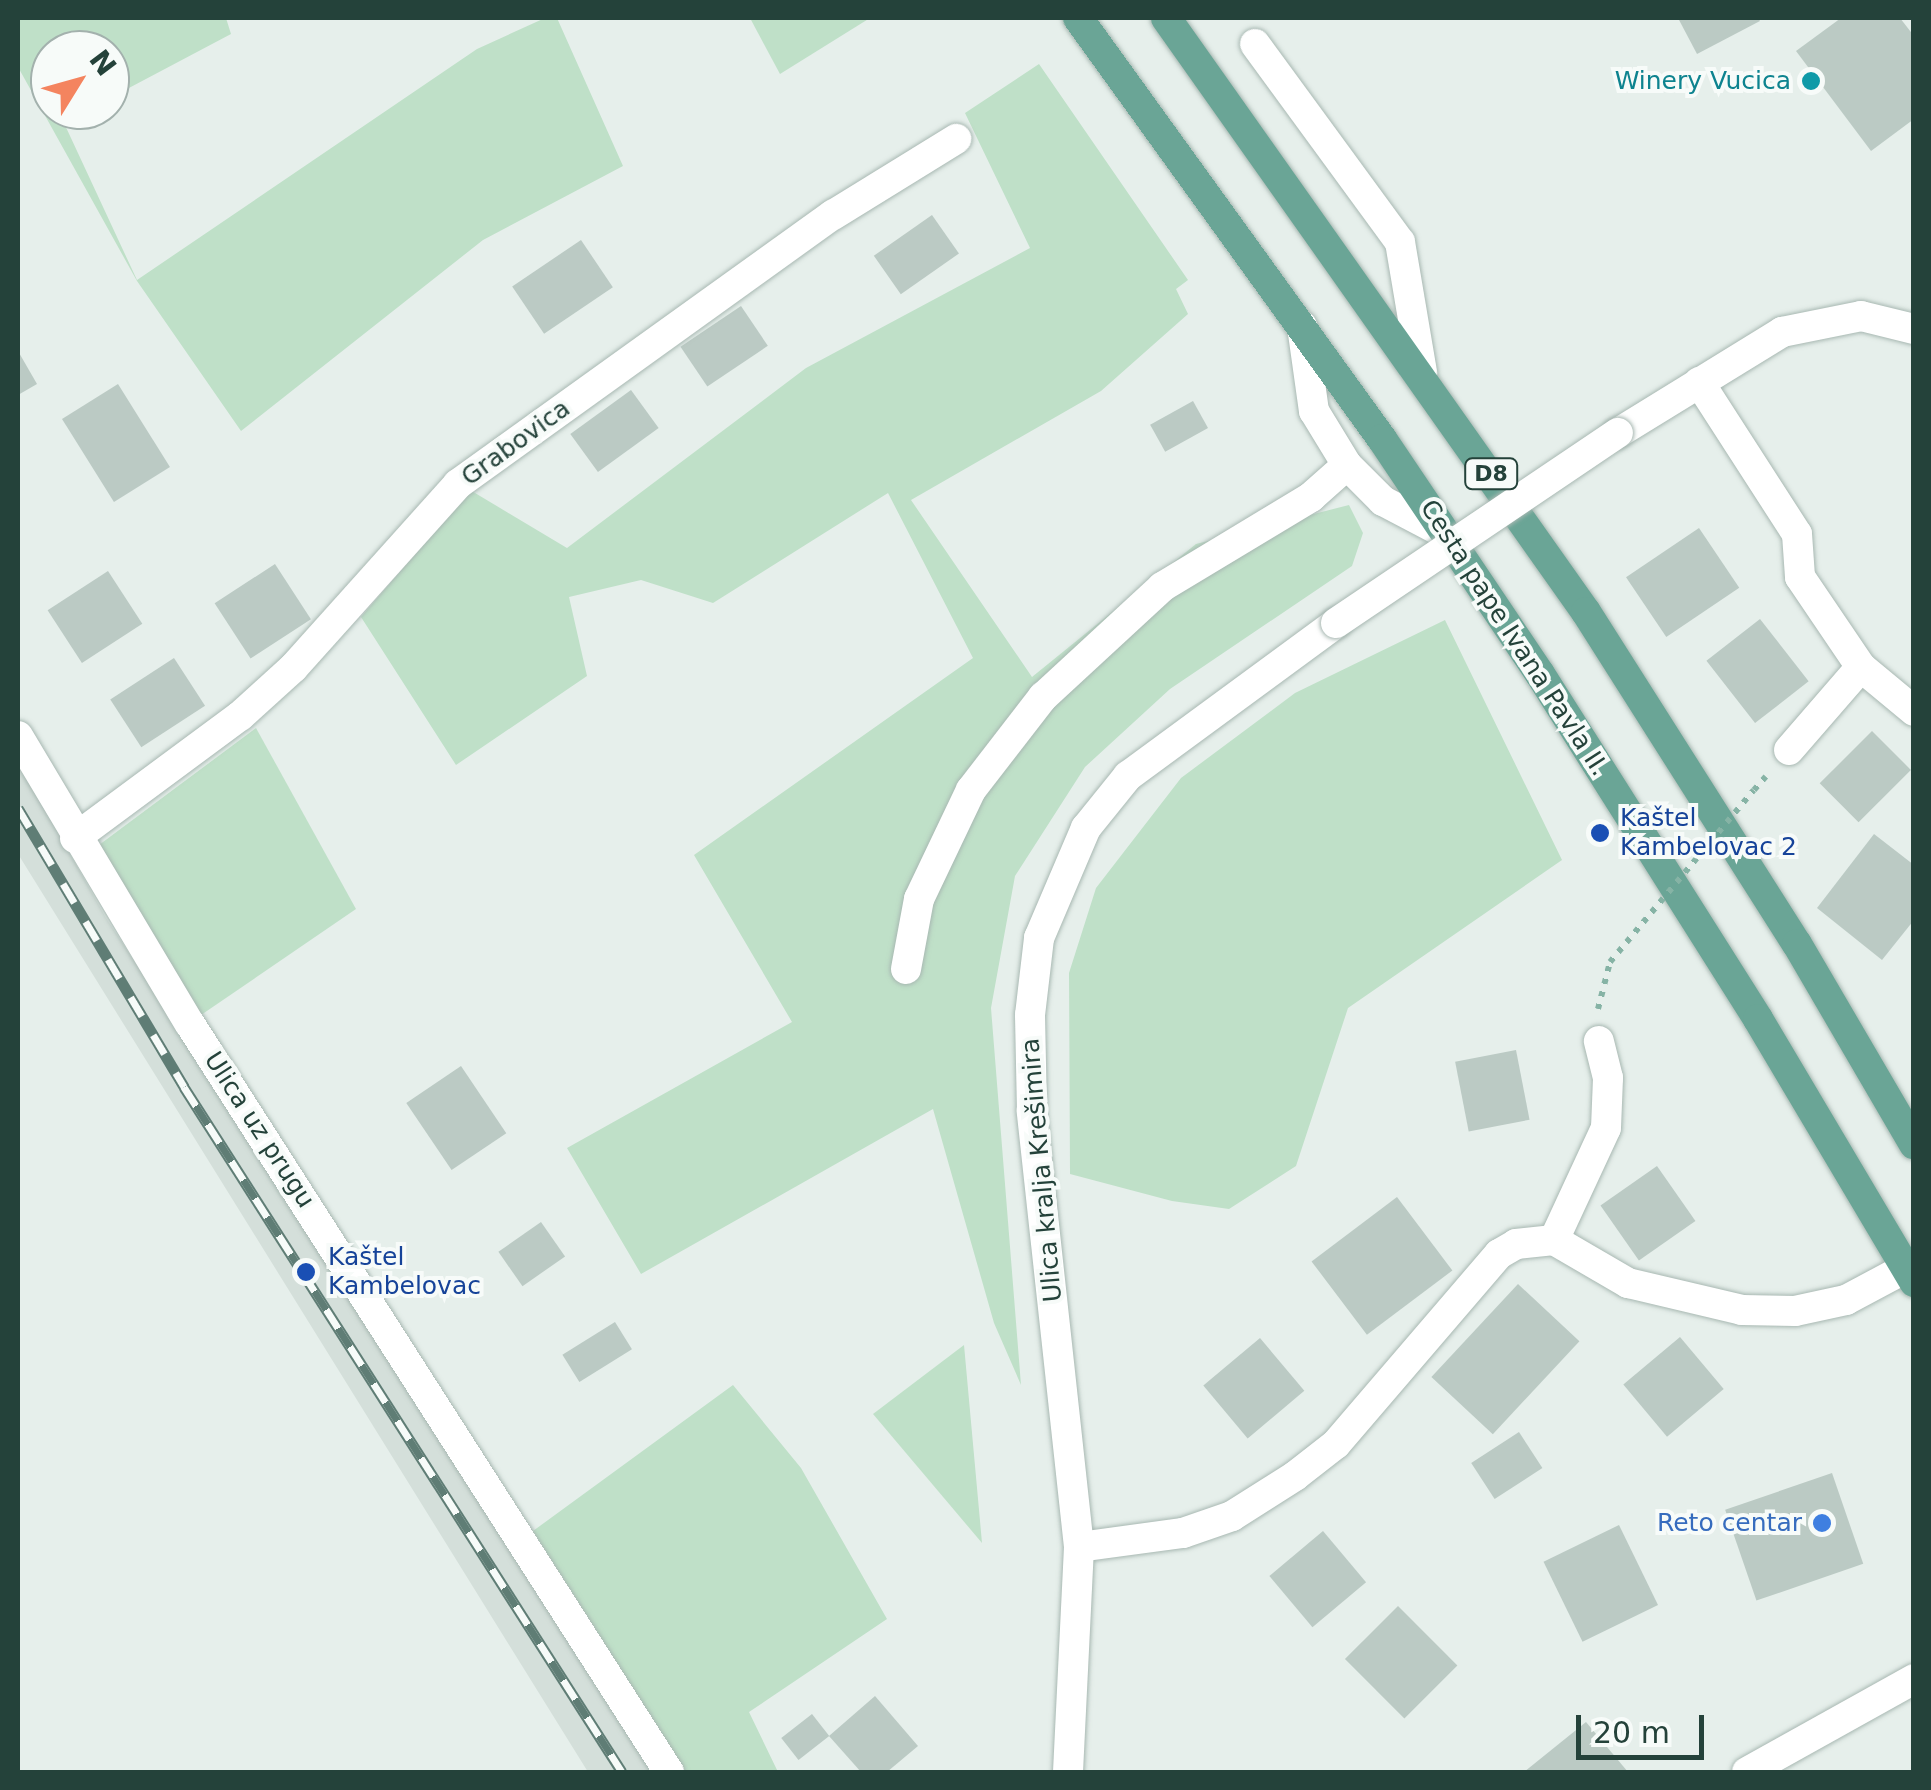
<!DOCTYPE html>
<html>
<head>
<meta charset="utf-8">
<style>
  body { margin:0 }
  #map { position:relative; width:1931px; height:1790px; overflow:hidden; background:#e6efeb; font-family:"DejaVu Sans",sans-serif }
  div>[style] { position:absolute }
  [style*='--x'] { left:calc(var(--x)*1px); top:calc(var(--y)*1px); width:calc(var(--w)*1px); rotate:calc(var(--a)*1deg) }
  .built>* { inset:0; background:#d4dfda }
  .green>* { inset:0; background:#bfe0c8 }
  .building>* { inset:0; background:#bbcac4; transform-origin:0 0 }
  .path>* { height:6px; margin-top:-3px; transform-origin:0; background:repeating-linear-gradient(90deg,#86b3a5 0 5px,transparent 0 13px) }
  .roads { filter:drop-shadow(0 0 2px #a8b8b2) drop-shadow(0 0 2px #a8b8b2) }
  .minor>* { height:30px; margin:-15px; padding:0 15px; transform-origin:15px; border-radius:15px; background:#fff }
  .major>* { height:30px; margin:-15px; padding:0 15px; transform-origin:15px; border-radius:15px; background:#6aa596 }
  .rail>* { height:11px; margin-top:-5.5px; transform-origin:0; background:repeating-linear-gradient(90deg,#f7fbf9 0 22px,#5f7d75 0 44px); box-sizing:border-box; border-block:2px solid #5f7d75 }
  .path-bridge>* { height:6px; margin-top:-3px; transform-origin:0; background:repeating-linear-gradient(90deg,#86b3a5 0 5px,transparent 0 13px) }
  .bridges { filter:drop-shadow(0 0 2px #a8b8b2) drop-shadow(0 0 2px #a8b8b2) }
  .minor-bridge>* { height:30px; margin:-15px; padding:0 15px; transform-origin:15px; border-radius:15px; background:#fff }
  .dots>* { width:28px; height:28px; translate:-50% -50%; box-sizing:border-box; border:5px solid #f7fbf9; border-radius:50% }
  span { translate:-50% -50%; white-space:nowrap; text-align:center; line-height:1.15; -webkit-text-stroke:8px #f7fbf9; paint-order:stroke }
  .shield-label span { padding:2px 8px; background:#f7fbf9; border:2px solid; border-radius:8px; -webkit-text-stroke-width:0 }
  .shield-label { font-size:22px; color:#24423a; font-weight:700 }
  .culture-label { font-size:25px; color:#0d838f }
  .right { translate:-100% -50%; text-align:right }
  .street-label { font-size:25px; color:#24423a }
  .transit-label { font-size:25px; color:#164399 }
  .left { translate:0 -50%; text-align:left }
  .shop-label { font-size:25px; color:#366cbe }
  .frame { position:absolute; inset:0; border:20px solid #24423a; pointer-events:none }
  .north { position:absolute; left:30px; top:30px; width:100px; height:100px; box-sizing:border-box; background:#f7fbf9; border:2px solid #a3b1ad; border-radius:50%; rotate:53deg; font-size:28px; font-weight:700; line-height:40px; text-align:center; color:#24423a }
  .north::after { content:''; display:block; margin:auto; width:35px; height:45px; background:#f4845f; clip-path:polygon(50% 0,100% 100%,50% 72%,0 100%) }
  .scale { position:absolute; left:1576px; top:1715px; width:128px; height:45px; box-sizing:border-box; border:5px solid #24423a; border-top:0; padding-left:12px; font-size:30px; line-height:35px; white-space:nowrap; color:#24423a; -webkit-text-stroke:8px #f7fbf9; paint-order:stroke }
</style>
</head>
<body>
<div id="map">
  <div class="built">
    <div style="clip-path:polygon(18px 761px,106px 918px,531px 1566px,659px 1772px,588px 1772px,18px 854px)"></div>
  </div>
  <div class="green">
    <div style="clip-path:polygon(18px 18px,226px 18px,231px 34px,110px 98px,110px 50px,50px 50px,50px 110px,87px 110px,64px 123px,137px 280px,477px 49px,545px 18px,557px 18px,623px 166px,483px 240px,241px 431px,137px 281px,18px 67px)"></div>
    <div style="clip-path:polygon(750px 18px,870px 18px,780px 74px)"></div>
    <div style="clip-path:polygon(1039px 64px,1188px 280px,1176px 289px,1188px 314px,1101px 391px,911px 500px,1032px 677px,1196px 544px,1349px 505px,1363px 533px,1352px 566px,1170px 689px,1085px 767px,1015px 876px,991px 1008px,1021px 1385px,994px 1323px,933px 1109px,641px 1274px,567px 1148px,792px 1022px,694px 855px,973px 658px,888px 493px,713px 603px,641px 580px,569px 597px,587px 676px,456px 765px,361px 617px,470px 490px,567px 548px,806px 368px,1030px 248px,965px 113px)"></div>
    <div style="clip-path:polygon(1445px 620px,1562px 860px,1348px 1008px,1296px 1166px,1229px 1209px,1172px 1201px,1070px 1174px,1069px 973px,1096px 888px,1181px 778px,1295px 693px)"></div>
    <div style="clip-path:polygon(256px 728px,356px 909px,201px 1015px,99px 845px)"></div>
    <div style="clip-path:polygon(964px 1345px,982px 1543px,873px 1414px)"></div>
    <div style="clip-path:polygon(733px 1385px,801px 1468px,887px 1619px,749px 1712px,778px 1772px,686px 1772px,533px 1531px)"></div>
  </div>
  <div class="building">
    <div style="clip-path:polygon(1678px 18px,1758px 18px,1760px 21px,1697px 54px)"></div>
    <div style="clip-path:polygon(1841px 18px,1900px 18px,1914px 36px,1914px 119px,1871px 151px,1796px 51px)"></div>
    <div style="left:932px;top:215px;width:47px;height:71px;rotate:55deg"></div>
    <div style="left:581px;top:240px;width:57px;height:83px;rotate:56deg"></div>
    <div style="left:741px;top:306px;width:48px;height:73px;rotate:56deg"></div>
    <div style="clip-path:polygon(18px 351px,37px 384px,18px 395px)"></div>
    <div style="left:118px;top:384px;width:98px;height:66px;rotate:58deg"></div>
    <div style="left:631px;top:390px;width:47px;height:75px;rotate:54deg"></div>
    <div style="left:1193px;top:401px;width:31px;height:49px;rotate:61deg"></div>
    <div style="left:1699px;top:528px;width:72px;height:88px;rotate:56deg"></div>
    <div style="left:275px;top:564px;width:66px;height:72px;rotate:57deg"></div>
    <div style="left:108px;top:571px;width:63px;height:72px;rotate:57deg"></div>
    <div style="left:1760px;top:619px;width:79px;height:68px;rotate:52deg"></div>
    <div style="left:174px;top:658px;width:57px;height:76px;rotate:57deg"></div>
    <div style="left:1872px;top:731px;width:55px;height:74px;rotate:45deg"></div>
    <div style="clip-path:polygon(1874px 834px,1914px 865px,1914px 920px,1882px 960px,1817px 908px)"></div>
    <div style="left:1516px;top:1050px;width:71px;height:62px;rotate:79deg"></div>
    <div style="left:461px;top:1066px;width:81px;height:66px;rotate:56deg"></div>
    <div style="left:1657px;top:1166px;width:67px;height:69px;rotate:55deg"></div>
    <div style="left:1397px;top:1197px;width:92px;height:107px;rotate:53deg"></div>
    <div style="left:541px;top:1222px;width:42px;height:52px;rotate:55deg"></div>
    <div style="left:1518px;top:1284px;width:84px;height:127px;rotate:43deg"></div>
    <div style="left:615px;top:1322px;width:32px;height:62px;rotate:58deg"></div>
    <div style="left:1680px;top:1337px;width:68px;height:74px;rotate:50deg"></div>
    <div style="left:1260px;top:1338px;width:69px;height:74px;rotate:50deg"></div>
    <div style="left:1519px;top:1432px;width:43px;height:57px;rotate:57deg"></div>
    <div style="left:1832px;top:1473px;width:96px;height:113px;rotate:71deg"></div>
    <div style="left:1619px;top:1525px;width:89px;height:84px;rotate:64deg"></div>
    <div style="left:1323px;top:1531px;width:67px;height:70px;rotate:50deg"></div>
    <div style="left:1398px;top:1606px;width:84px;height:75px;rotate:45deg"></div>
    <div style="clip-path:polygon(875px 1696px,918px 1746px,887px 1772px,861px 1772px,829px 1736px)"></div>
    <div style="left:812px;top:1714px;width:28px;height:39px;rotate:52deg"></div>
    <div style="clip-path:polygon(1586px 1722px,1628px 1772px,1524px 1772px)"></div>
  </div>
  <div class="path">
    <div style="--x:1754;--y:790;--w:18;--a:-49"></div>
    <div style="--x:1598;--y:1009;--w:49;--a:-75.7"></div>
  </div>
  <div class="roads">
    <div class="minor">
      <div style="--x:1255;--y:44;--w:245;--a:53.8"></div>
      <div style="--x:1400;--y:242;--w:132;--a:80.4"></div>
      <div style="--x:1302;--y:326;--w:86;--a:82"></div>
      <div style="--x:1314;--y:411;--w:63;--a:58.6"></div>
      <div style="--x:1347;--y:465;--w:51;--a:45"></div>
      <div style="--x:1383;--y:501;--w:71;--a:27.6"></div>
      <div style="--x:1699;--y:382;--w:181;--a:57.2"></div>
      <div style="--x:1797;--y:534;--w:43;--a:86"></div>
      <div style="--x:1800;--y:577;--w:109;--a:55.9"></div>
      <div style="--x:1861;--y:667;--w:69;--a:39.7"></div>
      <div style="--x:1618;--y:433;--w:193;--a:-31.6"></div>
      <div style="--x:1782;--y:332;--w:81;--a:-11.4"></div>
      <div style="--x:1861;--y:316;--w:55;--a:13.8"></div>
      <div style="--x:18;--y:736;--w:335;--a:59.2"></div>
      <div style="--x:190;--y:1024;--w:888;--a:57.37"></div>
      <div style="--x:1789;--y:750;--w:110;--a:-49.1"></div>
      <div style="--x:75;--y:838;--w:205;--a:-36.5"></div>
      <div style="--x:240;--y:716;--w:72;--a:-42.2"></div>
      <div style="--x:293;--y:668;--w:247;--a:-48.1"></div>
      <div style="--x:458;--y:484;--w:462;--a:-35.7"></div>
      <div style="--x:833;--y:215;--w:145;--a:-31.7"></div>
      <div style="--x:906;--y:969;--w:71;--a:-79.5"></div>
      <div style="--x:919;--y:899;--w:121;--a:-64.5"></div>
      <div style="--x:971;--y:790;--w:118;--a:-52.3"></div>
      <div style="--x:1043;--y:697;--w:162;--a:-42.7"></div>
      <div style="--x:1162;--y:587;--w:174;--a:-31.1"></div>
      <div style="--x:1311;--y:497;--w:48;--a:-41.6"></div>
      <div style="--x:1554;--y:1240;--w:123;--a:-65.1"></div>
      <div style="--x:1606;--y:1128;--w:50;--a:-87.7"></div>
      <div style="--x:1608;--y:1078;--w:38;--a:-104"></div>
      <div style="--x:1079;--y:1547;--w:105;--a:-7.7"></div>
      <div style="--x:1183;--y:1533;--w:52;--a:-19.1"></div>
      <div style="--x:1232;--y:1516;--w:75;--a:-32.4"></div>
      <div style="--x:1295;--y:1476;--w:52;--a:-38"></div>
      <div style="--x:1336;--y:1444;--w:250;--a:-49.4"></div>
      <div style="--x:1499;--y:1254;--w:20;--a:-30"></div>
      <div style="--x:1516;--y:1244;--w:38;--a:-6"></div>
      <div style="--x:1554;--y:1240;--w:86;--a:30.2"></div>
      <div style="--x:1628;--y:1283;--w:117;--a:13.3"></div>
      <div style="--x:1742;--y:1310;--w:53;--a:1.1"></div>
      <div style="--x:1795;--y:1311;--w:52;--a:-12.2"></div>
      <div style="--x:1846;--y:1300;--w:68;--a:-28.1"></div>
      <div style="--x:1068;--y:1772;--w:225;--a:-87.2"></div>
      <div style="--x:1079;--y:1547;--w:439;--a:-96.2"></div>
      <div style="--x:1032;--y:1111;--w:96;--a:-91.2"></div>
      <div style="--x:1030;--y:1015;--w:78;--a:-83.3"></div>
      <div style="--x:1039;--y:938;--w:120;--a:-66.9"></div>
      <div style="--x:1086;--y:828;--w:67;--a:-51.1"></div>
      <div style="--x:1128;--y:776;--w:258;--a:-36.3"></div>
      <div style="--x:1747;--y:1772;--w:191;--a:-29.1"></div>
    </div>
    <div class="major">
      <div style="--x:1078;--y:18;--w:519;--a:54.17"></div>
      <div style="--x:1382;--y:439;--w:283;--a:56.1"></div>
      <div style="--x:1540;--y:674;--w:408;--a:57.7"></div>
      <div style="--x:1758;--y:1019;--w:306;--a:59.3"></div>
      <div style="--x:1166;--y:18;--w:727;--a:54.74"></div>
      <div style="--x:1586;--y:612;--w:393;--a:57.6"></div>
      <div style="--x:1797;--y:944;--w:232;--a:59.7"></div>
    </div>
  </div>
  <div class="rail">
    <div style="--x:18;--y:808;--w:325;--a:59.2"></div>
    <div style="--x:184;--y:1087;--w:813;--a:57.4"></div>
  </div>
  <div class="path-bridge">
    <div style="--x:1610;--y:962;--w:224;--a:-50.1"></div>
  </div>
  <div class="bridges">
    <div class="minor-bridge">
      <div style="--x:1336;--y:623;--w:340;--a:-34"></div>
    </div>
  </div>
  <div class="dots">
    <div style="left:1811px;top:81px;background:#0f9aa8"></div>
    <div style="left:1600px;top:833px;background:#1a4fb4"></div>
    <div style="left:306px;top:1272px;background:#1a4fb4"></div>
    <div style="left:1822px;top:1523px;background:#3f7fe0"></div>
  </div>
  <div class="shield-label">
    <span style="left:1491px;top:474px">D8</span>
  </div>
  <div class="culture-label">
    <span class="right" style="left:1791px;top:81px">Winery Vucica</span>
  </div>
  <div class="street-label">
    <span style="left:516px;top:443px;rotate:-36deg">Grabovica</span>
    <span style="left:1514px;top:638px;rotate:57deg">Cesta pape Ivana Pavla II.</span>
    <span style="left:259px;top:1130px;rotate:57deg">Ulica uz prugu</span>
    <span style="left:1042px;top:1170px;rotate:-95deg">Ulica kralja Krešimira</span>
  </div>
  <div class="transit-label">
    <span class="left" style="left:1620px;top:833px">Kaštel<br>Kambelovac 2</span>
    <span class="left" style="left:328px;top:1272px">Kaštel<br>Kambelovac</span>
  </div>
  <div class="shop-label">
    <span class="right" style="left:1802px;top:1523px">Reto centar</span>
  </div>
  <div class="frame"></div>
  <div class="north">N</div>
  <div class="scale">20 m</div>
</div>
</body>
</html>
